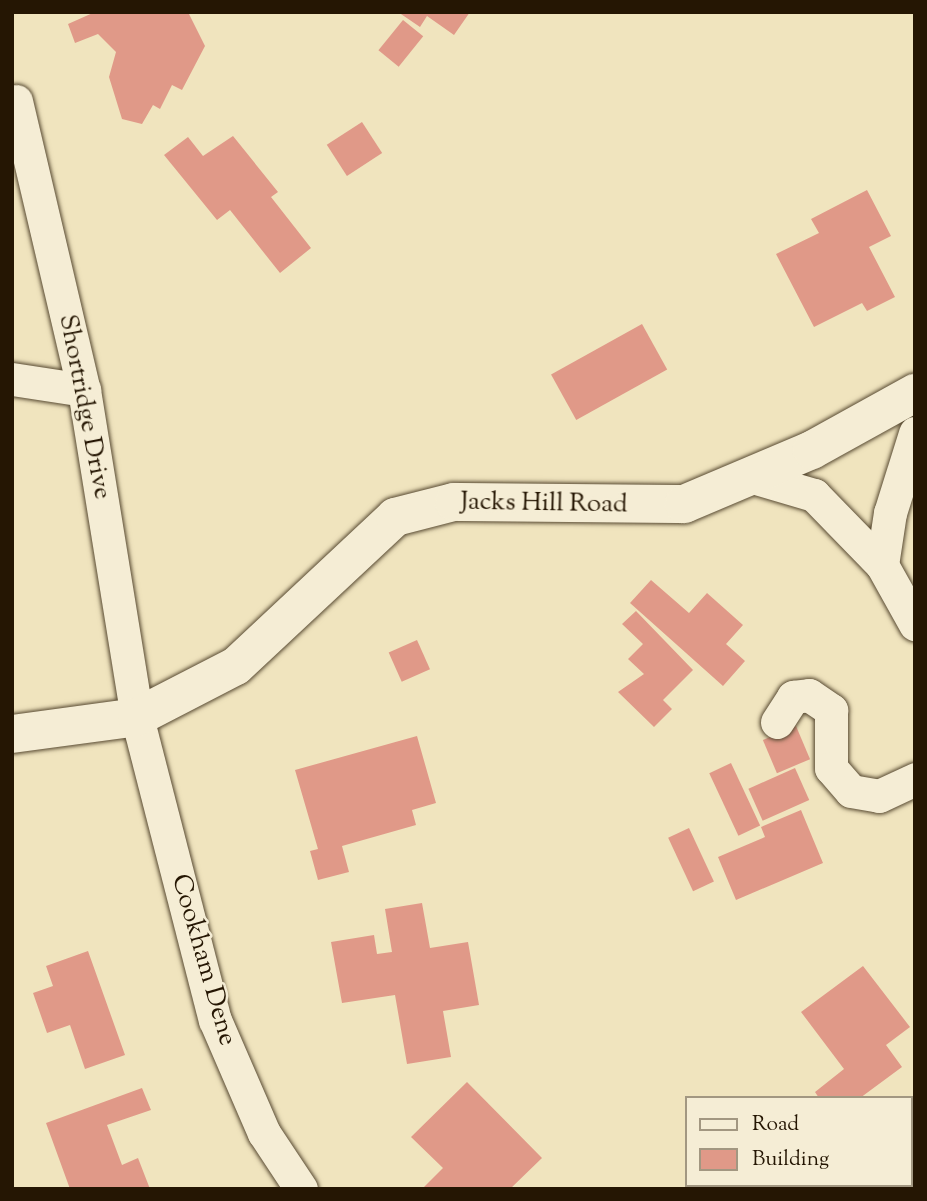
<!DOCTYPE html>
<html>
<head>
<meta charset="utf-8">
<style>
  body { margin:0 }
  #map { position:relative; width:927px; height:1201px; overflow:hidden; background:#f0e4be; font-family:"Sorts Mill Goudy",serif }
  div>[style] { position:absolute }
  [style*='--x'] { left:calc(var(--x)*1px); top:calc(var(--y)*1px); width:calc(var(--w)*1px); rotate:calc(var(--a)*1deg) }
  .building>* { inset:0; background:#e09988; transform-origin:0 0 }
  .roads { filter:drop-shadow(0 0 2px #584a32) drop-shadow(0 0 2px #584a32) }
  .street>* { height:33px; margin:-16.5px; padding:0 16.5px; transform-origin:16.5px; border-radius:16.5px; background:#f5edd5 }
  .secondary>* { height:38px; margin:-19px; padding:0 19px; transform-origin:19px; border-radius:19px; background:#f5edd5 }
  span { translate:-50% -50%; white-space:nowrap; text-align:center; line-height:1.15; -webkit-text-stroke:5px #f5edd5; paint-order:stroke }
  .street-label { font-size:26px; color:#251603 }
  .frame { position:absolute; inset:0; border:14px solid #251603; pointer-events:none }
  .legend { position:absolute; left:685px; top:1096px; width:228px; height:91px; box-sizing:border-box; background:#f5edd5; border:2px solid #a29781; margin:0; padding:9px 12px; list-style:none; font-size:21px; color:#251603 }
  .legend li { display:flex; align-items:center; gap:14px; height:35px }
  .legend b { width:35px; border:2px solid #a29781 }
</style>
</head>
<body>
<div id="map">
  <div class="building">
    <div style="clip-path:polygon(95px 12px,188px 12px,205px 46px,182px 90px,172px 85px,160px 109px,153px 105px,142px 124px,122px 119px,109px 77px,116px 52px,98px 34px,75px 43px,68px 24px)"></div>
    <div style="clip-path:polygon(398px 12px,470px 12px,454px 35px,427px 16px,420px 27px)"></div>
    <div style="left:403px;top:20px;width:26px;height:39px;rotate:39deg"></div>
    <div style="left:362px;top:122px;width:37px;height:42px;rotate:57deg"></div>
    <div style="clip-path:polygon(233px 136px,278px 192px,271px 197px,311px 248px,280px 273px,230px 210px,217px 220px,164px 155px,188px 137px,203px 156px)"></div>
    <div style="clip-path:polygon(867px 190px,891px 236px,869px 247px,895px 297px,867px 311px,862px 303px,814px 327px,776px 254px,819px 233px,811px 219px)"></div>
    <div style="left:642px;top:324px;width:52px;height:104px;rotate:61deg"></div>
    <div style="clip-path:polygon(651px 580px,689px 613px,707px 593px,743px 625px,726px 644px,745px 661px,723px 686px,630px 603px)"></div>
    <div style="clip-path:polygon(636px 611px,693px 670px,663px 700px,672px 709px,654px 727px,618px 692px,644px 674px,628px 659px,643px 644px,622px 624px)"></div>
    <div style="left:417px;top:640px;width:32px;height:31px;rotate:66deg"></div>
    <div style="left:796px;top:726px;width:36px;height:36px;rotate:67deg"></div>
    <div style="clip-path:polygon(417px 736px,436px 803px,412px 810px,416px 825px,342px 846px,349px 872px,318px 880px,310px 851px,318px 849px,295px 770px)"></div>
    <div style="left:731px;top:763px;width:69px;height:24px;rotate:65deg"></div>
    <div style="left:795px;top:768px;width:35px;height:51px;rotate:66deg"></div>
    <div style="clip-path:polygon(801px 810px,823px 863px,736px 900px,718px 857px,765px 837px,761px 827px)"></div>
    <div style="left:689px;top:828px;width:59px;height:23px;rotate:65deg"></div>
    <div style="clip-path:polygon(422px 903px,430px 948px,468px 942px,479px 1005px,443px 1011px,451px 1057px,407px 1064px,395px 995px,342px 1003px,331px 942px,374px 935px,377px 954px,392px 952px,385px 909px)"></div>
    <div style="clip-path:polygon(88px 951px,125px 1055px,85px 1069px,70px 1025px,47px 1033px,33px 993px,53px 986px,46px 966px)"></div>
    <div style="clip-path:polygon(863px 966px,910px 1027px,886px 1045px,902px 1067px,860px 1098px,819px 1098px,815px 1092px,844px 1069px,801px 1012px)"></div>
    <div style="clip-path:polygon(467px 1082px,542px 1158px,510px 1189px,422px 1189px,443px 1168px,411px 1137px)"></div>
    <div style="clip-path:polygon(142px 1088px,151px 1110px,107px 1125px,122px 1165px,138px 1158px,150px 1189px,70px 1189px,46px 1123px)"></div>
    <div style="clip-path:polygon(915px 1144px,915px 1189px,874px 1189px,911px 1185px)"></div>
  </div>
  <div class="roads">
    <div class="street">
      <div style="--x:16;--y:101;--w:297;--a:76.8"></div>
      <div style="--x:84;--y:390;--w:331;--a:80.8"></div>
      <div style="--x:137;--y:717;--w:313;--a:75.6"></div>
      <div style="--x:215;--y:1020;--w:123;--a:66.6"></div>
      <div style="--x:264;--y:1133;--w:67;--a:56.5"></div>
      <div style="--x:12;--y:379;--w:73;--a:8.7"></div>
      <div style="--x:749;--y:476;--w:68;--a:16.3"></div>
      <div style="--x:814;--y:495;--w:98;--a:45.8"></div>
      <div style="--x:882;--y:565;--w:68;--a:60.8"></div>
      <div style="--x:882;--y:565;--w:53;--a:-81.3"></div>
      <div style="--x:890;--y:513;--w:84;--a:-72.6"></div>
      <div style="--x:777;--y:722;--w:30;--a:-57"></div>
      <div style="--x:793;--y:697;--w:16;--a:-7"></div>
      <div style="--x:809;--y:695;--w:27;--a:34"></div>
      <div style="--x:831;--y:710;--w:58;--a:90"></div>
      <div style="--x:831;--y:768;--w:30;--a:49"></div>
      <div style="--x:851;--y:791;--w:28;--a:10"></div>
      <div style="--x:879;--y:796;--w:40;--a:-25"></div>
    </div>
    <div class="secondary">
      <div style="--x:12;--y:734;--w:126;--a:-7.7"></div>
      <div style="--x:137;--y:717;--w:111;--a:-27.3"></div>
      <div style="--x:236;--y:666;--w:218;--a:-43.1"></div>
      <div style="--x:395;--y:517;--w:61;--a:-14.3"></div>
      <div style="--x:454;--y:502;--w:230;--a:0.5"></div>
      <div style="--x:684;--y:504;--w:139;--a:-22.9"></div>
      <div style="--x:812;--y:450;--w:118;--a:-29"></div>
    </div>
  </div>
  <div class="street-label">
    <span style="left:84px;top:407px;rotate:79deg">Shortridge Drive</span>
    <span style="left:544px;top:504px;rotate:1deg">Jacks Hill Road</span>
    <span style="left:203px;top:960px;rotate:74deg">Cookham Dene</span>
  </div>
  <div class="frame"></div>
  <ul class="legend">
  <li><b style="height:9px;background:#f5edd5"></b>Road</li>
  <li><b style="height:19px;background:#e09988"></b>Building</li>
  </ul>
</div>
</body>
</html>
